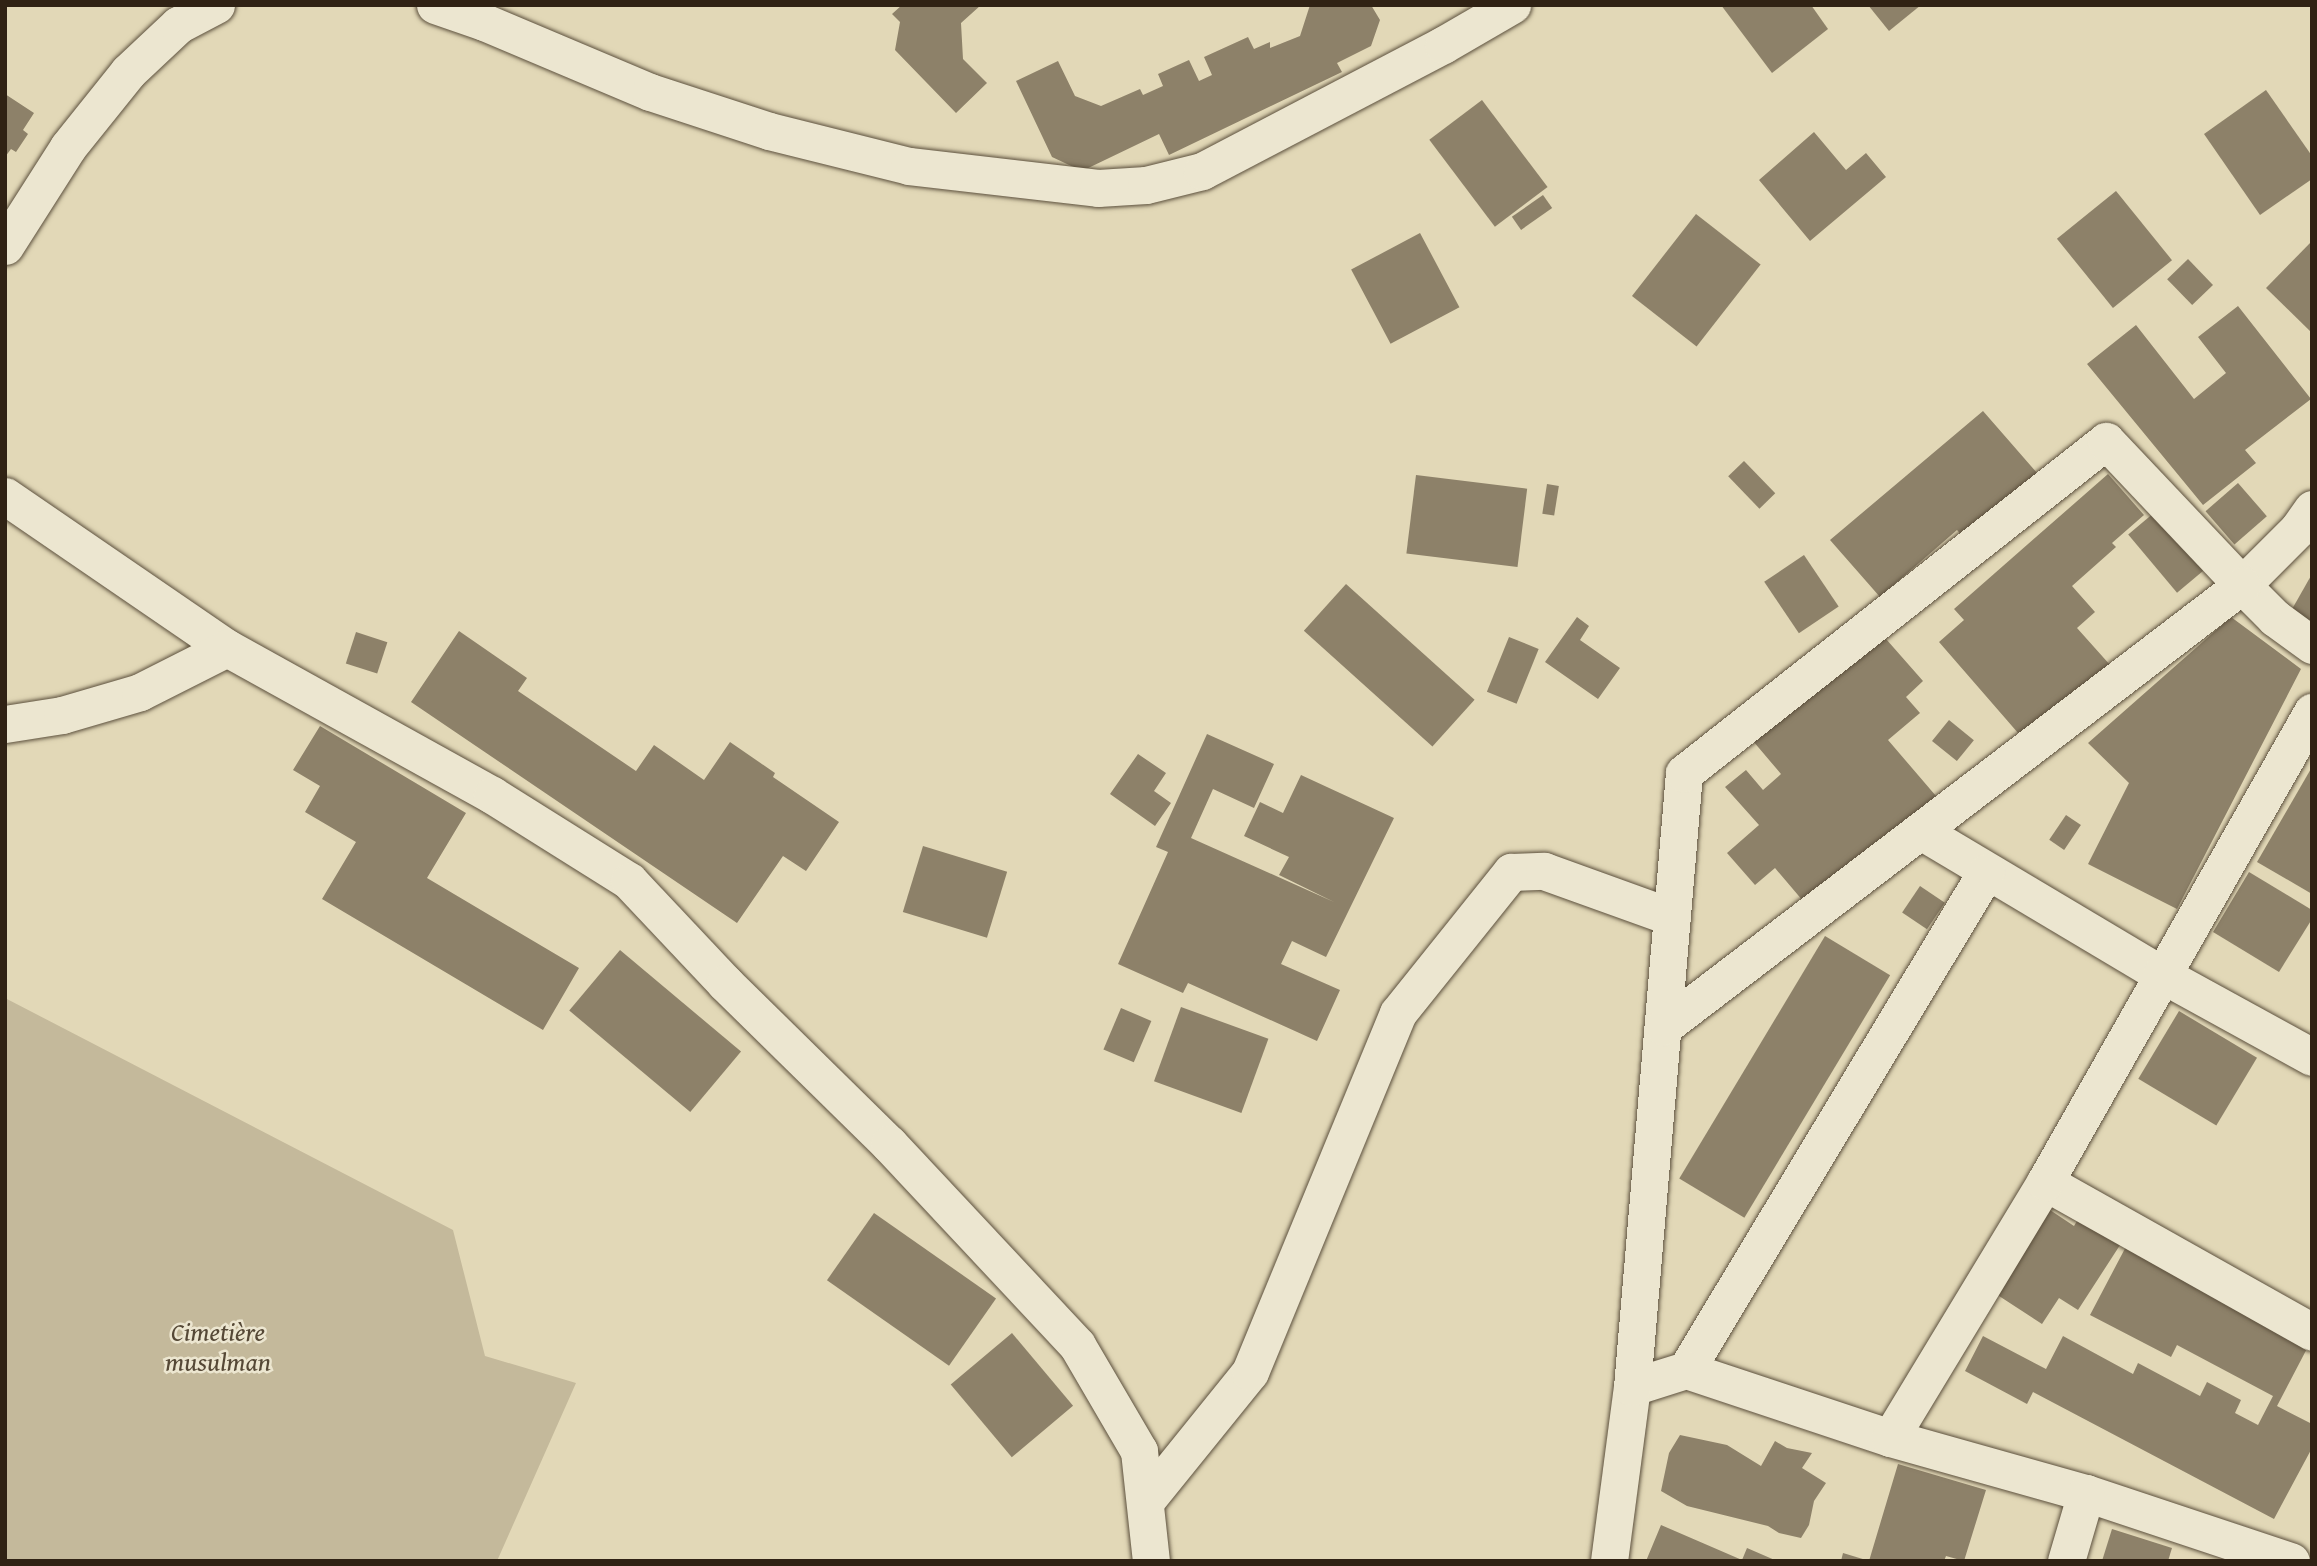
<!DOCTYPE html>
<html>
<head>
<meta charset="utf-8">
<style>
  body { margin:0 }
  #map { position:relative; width:2317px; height:1566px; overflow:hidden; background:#e2d8b7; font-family:"Gentium Book Plus",serif }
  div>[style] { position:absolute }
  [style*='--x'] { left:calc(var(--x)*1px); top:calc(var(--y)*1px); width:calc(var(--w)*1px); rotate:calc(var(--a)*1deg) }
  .green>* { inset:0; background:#c4b99b }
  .building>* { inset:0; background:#8d8169; transform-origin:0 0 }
  .roads { filter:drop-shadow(0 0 2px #5c503d) drop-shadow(0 0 2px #5c503d) }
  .minor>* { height:37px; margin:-18.5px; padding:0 18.5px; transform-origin:18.5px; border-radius:18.5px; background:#ece6d0 }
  span { translate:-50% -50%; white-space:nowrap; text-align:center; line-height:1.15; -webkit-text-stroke:5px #ece6d0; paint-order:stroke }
  .park-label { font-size:26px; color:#554836; font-style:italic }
  .frame { position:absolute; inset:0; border:7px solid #302214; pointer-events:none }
</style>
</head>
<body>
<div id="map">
  <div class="green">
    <div style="clip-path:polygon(5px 998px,453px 1230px,485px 1356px,576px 1383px,497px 1561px,5px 1561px)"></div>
  </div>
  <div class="building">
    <div style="clip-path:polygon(902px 5px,981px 5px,961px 23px,963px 59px,987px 83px,956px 113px,895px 50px,900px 22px,892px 14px)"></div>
    <div style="clip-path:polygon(1310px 5px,1371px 5px,1380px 20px,1371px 46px,1337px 63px,1342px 72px,1169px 155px,1159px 134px,1082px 171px,1052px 157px,1016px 81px,1058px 61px,1075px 96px,1101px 106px,1140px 89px,1143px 95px,1163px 86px,1158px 74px,1189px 60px,1199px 81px,1212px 75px,1204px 57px,1248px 37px,1254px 49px,1270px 42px,1270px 48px,1300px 36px)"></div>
    <div style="clip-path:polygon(1721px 5px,1811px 5px,1828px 29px,1772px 73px)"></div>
    <div style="clip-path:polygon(1868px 5px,1921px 5px,1889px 31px)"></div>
    <div style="clip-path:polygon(2266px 90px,2312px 156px,2312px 179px,2260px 215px,2204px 134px)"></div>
    <div style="clip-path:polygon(5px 94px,34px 113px,23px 130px,28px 134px,16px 152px,11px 149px,5px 157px)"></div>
    <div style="left:1482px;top:100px;width:109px;height:66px;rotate:53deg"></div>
    <div style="clip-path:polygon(1814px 132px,1846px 170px,1866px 153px,1886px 177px,1810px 241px,1759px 180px)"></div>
    <div style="left:2116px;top:191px;width:89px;height:76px;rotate:51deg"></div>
    <div style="left:1543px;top:195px;width:16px;height:38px;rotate:55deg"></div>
    <div style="left:1696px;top:214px;width:82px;height:104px;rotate:38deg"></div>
    <div style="left:1420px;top:233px;width:84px;height:78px;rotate:62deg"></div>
    <div style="clip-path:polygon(2312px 241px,2312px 333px,2266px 288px)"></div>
    <div style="left:2188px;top:259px;width:36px;height:29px;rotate:46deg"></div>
    <div style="clip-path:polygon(2238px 306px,2311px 399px,2245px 450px,2256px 463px,2203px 505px,2087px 364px,2136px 325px,2194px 399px,2226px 373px,2198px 337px)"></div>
    <div style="clip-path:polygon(1983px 411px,2038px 474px,1964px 538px,1957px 530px,1880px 597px,1830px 540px)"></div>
    <div style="left:1744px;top:461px;width:45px;height:22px;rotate:46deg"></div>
    <div style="clip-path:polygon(2108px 474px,2144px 515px,2112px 543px,2116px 547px,2072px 586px,2095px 612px,2077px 628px,2111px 666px,2025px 741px,1939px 642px,1964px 620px,1954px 609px)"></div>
    <div style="left:1416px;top:475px;width:112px;height:79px;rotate:7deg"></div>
    <div style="left:2238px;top:483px;width:44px;height:43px;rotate:49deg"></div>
    <div style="left:1547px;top:484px;width:12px;height:30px;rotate:9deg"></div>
    <div style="left:2155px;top:512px;width:76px;height:35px;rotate:50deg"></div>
    <div style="left:1804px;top:555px;width:62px;height:48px;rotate:56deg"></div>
    <div style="clip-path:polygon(2312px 574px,2312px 631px,2287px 618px)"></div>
    <div style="left:1346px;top:584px;width:173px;height:63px;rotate:42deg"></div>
    <div style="clip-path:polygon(1577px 617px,1589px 626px,1580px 640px,1620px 668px,1598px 699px,1545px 662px)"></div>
    <div style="clip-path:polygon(2231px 617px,2301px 669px,2177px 909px,2088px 864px,2129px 783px,2088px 743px)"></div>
    <div style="clip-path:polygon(459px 631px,527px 678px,518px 691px,636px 771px,654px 745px,704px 780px,730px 742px,775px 773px,773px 777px,839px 822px,806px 871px,783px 856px,737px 923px,411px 702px)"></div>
    <div style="clip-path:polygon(1879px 631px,1923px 681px,1906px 697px,1920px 713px,1888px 740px,1936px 796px,1809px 908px,1775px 868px,1755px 885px,1727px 853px,1759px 825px,1725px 787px,1746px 770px,1763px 790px,1781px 774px,1753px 741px)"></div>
    <div style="left:356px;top:632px;width:33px;height:33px;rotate:18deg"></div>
    <div style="left:1509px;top:637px;width:32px;height:59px;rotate:22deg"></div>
    <div style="left:1949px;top:720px;width:32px;height:27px;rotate:39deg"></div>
    <div style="clip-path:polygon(320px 726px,466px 813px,427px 878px,579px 968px,543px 1030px,322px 899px,356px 842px,305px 812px,320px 786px,293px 770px)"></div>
    <div style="clip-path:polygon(1207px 734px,1274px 764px,1254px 808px,1213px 789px,1191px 838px,1334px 902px,1279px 875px,1289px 857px,1244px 836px,1260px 802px,1283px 813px,1301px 775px,1394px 818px,1326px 957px,1292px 941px,1281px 964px,1340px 990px,1317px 1041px,1188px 983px,1183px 993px,1118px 964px,1168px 852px,1156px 847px)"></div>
    <div style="clip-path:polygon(1138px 754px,1166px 773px,1154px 791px,1171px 803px,1155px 826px,1110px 794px)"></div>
    <div style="clip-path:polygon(2312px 767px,2312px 894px,2257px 862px)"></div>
    <div style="left:2066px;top:815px;width:18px;height:30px;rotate:34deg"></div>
    <div style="left:923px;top:846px;width:88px;height:69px;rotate:17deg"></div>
    <div style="clip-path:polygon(2249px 872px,2312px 910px,2312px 919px,2279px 972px,2213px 932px)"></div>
    <div style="left:1920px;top:886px;width:30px;height:32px;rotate:34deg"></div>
    <div style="left:1825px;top:936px;width:76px;height:283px;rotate:31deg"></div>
    <div style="left:620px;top:950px;width:158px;height:79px;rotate:40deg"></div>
    <div style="left:1181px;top:1007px;width:93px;height:79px;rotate:20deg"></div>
    <div style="left:1121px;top:1008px;width:33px;height:45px;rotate:23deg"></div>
    <div style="left:2179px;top:1011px;width:91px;height:79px;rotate:31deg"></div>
    <div style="clip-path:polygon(2050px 1210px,2074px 1226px,2080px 1216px,2122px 1242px,2078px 1310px,2059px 1298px,2042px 1324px,1996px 1294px)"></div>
    <div style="left:874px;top:1213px;width:149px;height:82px;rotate:35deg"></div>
    <div style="clip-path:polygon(2130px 1239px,2312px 1339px,2277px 1406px,2312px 1424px,2312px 1448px,2274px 1519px,2033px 1392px,2027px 1404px,1965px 1371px,1983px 1336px,2046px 1369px,2063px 1336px,2133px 1374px,2138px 1363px,2200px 1396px,2207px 1382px,2241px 1400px,2235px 1413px,2258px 1425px,2273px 1396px,2177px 1345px,2171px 1357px,2090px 1315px)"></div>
    <div style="left:1012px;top:1333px;width:95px;height:80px;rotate:50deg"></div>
    <div style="clip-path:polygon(1680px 1435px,1727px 1445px,1761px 1466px,1775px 1441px,1787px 1448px,1812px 1453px,1802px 1468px,1826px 1483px,1814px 1501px,1809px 1525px,1801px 1538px,1779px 1533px,1768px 1526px,1687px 1506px,1661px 1491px,1669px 1453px)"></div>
    <div style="clip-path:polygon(1898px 1464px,1986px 1490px,1964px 1561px,1946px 1556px,1944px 1561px,1869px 1561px)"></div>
    <div style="clip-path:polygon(1661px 1525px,1742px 1560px,1747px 1548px,1777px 1561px,1646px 1561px)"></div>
    <div style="clip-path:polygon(2112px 1529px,2172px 1548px,2168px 1561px,2102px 1561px)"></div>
    <div style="clip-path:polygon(1843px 1553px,1866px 1560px,1866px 1561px,1841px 1561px)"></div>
  </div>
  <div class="roads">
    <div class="minor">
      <div style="--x:435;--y:5;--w:52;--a:19.1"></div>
      <div style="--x:484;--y:22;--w:180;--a:22.9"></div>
      <div style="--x:650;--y:92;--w:125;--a:18.1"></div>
      <div style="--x:769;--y:131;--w:144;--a:14"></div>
      <div style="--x:909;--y:166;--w:190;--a:6.6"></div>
      <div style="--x:1098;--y:188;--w:48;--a:-3.6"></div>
      <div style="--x:1146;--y:185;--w:58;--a:-14"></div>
      <div style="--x:1202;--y:171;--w:272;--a:-27.6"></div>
      <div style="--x:1443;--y:45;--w:80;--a:-30.1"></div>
      <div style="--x:5;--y:246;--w:117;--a:-57.5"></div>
      <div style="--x:68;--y:147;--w:96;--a:-51.3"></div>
      <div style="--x:128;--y:72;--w:69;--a:-43.2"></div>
      <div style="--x:178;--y:25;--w:43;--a:-27.8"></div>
      <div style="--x:5;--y:496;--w:269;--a:34.4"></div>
      <div style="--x:227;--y:648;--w:303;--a:29"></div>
      <div style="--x:492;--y:795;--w:162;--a:32.1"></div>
      <div style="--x:629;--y:881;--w:140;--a:46.7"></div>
      <div style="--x:725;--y:983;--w:230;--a:44.5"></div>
      <div style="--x:889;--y:1144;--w:275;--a:46.9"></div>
      <div style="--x:1077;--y:1345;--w:123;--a:59.7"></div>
      <div style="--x:1139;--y:1451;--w:111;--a:83.8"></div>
      <div style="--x:2312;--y:509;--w:24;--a:125"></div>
      <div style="--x:2298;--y:529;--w:79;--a:135"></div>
      <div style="--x:2242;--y:585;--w:47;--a:45"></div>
      <div style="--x:2275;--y:618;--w:46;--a:36.1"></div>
      <div style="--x:5;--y:724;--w:58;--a:-9"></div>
      <div style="--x:62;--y:715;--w:81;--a:-16.4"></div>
      <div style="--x:140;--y:692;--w:97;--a:-26.8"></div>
      <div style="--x:1921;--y:831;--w:279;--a:30.8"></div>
      <div style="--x:2161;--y:974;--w:172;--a:28.8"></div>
      <div style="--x:2045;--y:1182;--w:306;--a:29.3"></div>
      <div style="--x:1686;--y:1370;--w:581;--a:-58.93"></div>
      <div style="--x:1632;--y:1387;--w:57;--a:-17.5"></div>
      <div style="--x:1686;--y:1370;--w:215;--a:18.4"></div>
      <div style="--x:1890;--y:1438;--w:204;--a:15.7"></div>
      <div style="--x:2086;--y:1493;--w:216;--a:18.4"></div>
      <div style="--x:1890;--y:1438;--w:299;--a:-58.8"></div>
      <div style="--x:2045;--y:1182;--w:541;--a:-60.4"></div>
      <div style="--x:1145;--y:1502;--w:167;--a:-51.1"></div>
      <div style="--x:1250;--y:1372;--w:388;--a:-67.6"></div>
      <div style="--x:1398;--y:1013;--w:181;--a:-51.3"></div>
      <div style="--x:1511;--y:872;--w:33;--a:-2"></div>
      <div style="--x:1544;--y:871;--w:136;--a:19.8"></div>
      <div style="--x:1609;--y:1561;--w:176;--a:-82.5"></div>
      <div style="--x:1632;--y:1387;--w:616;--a:-85.16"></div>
      <div style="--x:1684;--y:773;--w:537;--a:-38.19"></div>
      <div style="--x:2106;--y:441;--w:198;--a:46.6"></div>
      <div style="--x:2242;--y:585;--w:728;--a:142.64"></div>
      <div style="--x:2066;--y:1561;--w:71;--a:-73.6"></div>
    </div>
  </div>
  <div class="park-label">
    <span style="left:218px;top:1347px">Cimetière<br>musulman</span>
  </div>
  <div class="frame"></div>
</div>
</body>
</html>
